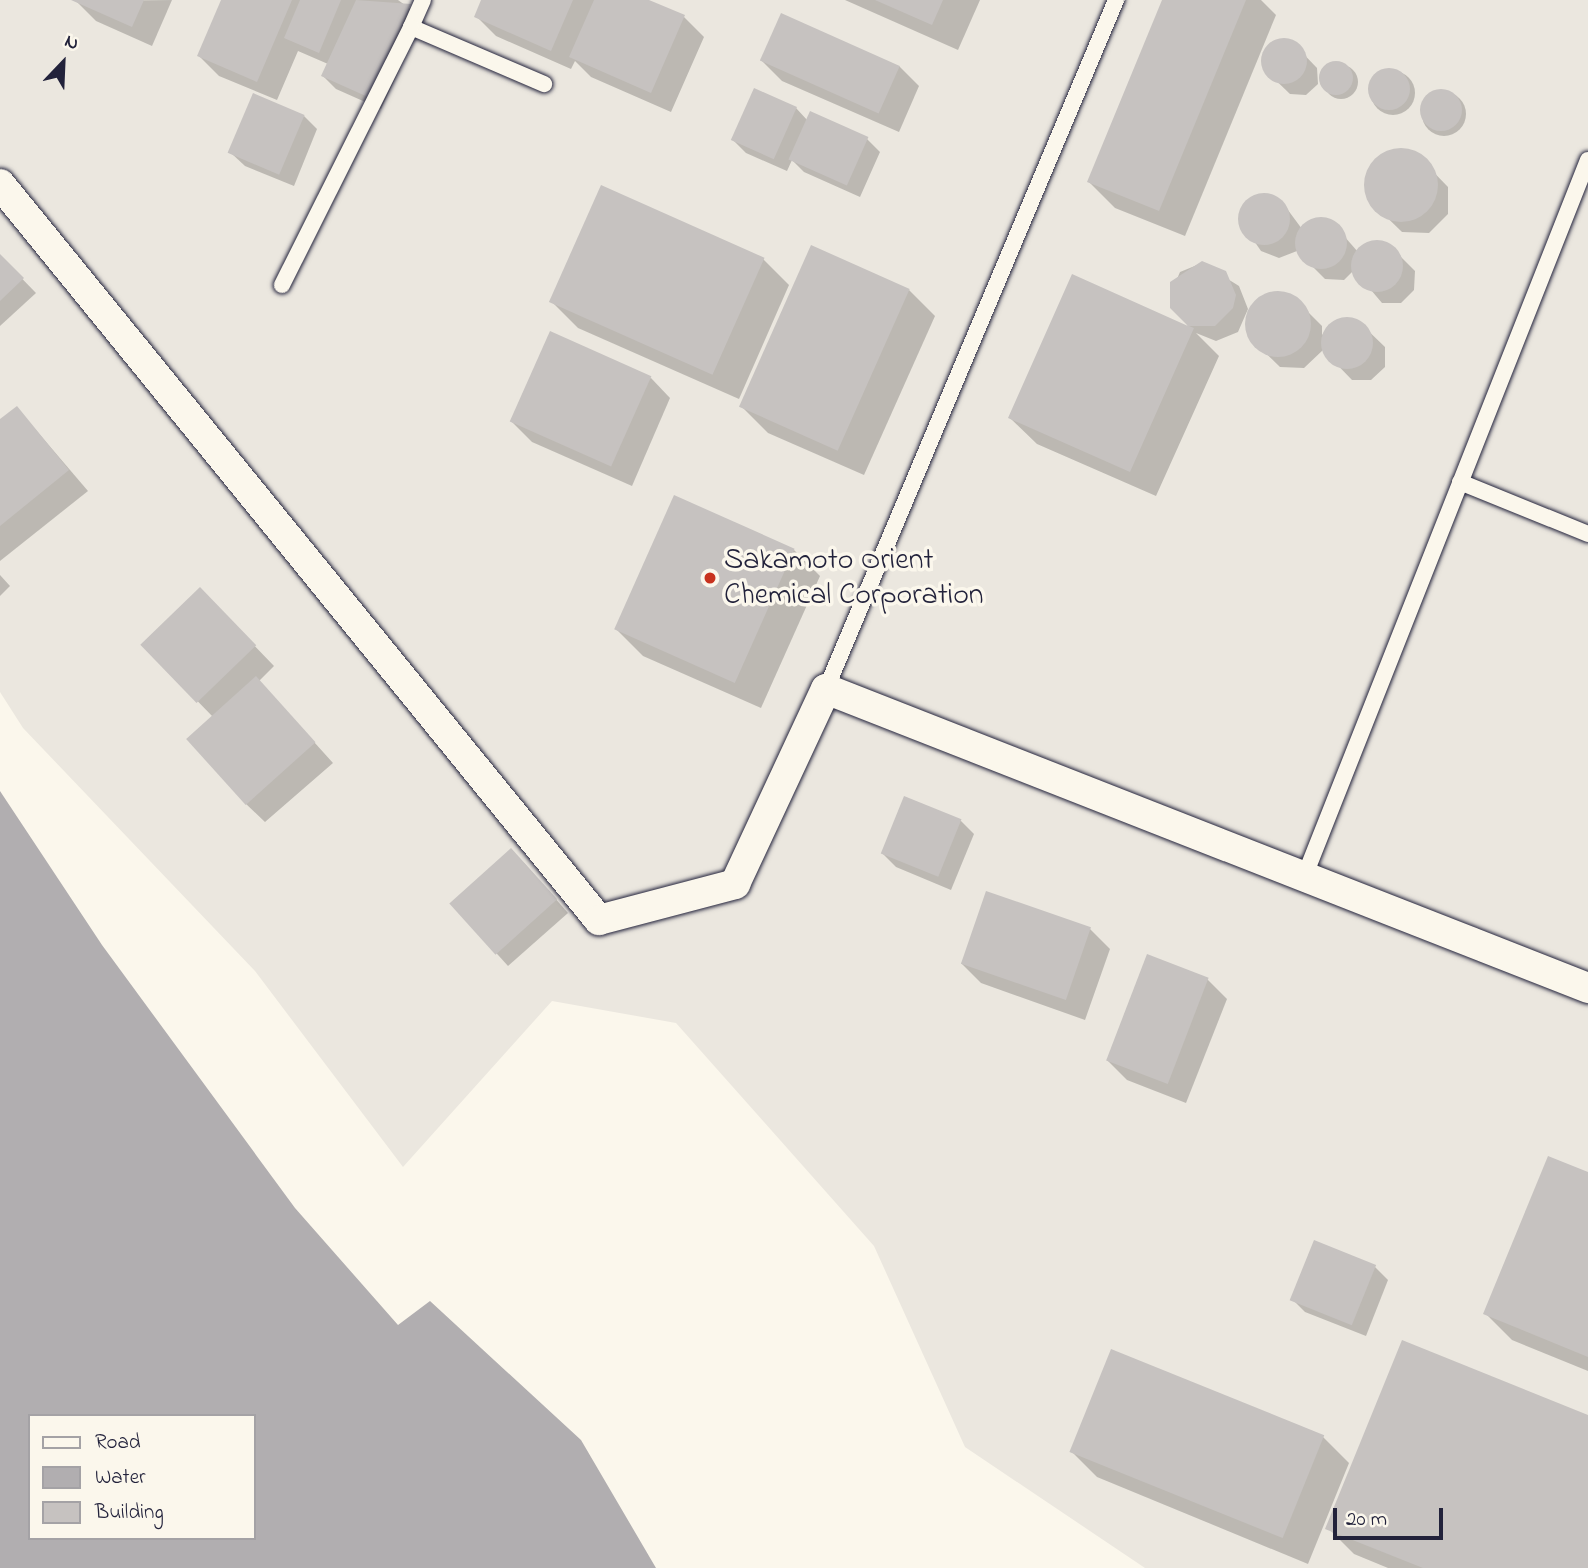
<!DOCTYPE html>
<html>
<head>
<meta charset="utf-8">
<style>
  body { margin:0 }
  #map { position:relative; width:1588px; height:1568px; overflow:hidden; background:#fbf7ec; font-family:"Indie Flower",sans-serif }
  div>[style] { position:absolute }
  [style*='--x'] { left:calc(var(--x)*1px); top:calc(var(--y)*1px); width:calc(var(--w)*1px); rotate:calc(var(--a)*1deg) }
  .built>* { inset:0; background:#ebe7df }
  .water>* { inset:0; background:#b1aeb0 }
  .shadow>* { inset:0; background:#0003 }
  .round { border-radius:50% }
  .building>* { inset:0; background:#c6c2c0; transform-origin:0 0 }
  .roads { filter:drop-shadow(0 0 2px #22223b) drop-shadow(0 0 2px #22223b) }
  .service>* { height:16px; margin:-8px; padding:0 8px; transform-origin:8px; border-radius:8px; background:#fbf7ec }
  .minor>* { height:30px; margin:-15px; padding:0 15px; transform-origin:15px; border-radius:15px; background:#fbf7ec }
  .dots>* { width:19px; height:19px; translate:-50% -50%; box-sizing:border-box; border:4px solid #fbf7ec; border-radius:50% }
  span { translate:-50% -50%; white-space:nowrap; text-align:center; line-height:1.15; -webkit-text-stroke:7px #fbf7ec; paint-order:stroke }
  .poi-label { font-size:30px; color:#22223b }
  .left { translate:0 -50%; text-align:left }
  .legend { position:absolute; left:28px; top:1414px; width:228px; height:126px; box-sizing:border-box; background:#fbf7ec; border:2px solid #a4a2a5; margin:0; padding:9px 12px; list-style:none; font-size:21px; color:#22223b }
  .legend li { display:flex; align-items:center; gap:14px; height:35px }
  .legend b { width:35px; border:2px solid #a4a2a5 }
  .north { position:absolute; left:28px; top:28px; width:70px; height:70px; -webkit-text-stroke:5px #fbf7ec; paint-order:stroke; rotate:23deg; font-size:19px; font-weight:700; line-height:28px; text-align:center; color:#22223b }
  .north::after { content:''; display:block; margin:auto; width:24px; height:32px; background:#22223b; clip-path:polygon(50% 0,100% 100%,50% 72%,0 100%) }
  .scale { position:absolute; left:1333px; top:1508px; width:110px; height:32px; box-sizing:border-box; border:4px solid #22223b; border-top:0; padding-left:9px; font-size:21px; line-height:24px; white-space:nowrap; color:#22223b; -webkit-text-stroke:5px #fbf7ec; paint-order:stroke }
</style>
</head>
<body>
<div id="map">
  <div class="built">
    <div style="clip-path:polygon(0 0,1588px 0,1588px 1568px,1145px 1568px,965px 1447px,874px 1246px,676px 1023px,552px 1001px,403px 1167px,255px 971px,23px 728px,0 692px)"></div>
  </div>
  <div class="water">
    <div style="clip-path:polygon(evenodd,0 791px,102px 945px,295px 1208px,398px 1325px,430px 1301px,581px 1440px,656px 1568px,0 1568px,0 791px,30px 1416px,254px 1416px,254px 1538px,30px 1538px,30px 1416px)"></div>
  </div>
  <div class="shadow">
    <div style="clip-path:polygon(172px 0,152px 46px,96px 21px,76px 1px)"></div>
    <div style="clip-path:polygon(223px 0,398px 0,423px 18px,381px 109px,336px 89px,323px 76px,328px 64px,298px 51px,277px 100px,219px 76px,199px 56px)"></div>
    <div style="clip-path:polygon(483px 0,645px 0,684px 17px,704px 37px,671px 112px,591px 77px,575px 61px,571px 69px,496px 36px,476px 16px)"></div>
    <div style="clip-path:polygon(845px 0,980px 0,958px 50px)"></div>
    <div style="clip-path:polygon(1164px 0,1261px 0,1276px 15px,1185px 236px,1115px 208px,1089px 182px)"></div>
    <div style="clip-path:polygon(1276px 42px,1292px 42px,1317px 68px,1318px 84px,1306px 95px,1290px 94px,1264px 69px,1264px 53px)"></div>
    <div style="clip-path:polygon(762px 61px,899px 66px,919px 86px,899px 132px,782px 81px)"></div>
    <div class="round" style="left:1324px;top:65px;width:34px;height:34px"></div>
    <div class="round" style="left:1371px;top:71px;width:44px;height:44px"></div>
    <div class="round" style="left:1422px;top:92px;width:44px;height:44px"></div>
    <div style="clip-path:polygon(796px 108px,808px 121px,867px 139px,880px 152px,860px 197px,804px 172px,792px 160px,787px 171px,746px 153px,733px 140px)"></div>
    <div style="clip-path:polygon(304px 116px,317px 129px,294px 186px,245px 166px,231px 153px)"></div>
    <div style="clip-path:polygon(1387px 153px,1415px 153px,1448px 187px,1448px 214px,1429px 233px,1402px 232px,1368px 199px,1368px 172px)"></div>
    <div style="clip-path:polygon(1265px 195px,1282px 202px,1302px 229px,1312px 220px,1330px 220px,1358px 252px,1367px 243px,1387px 243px,1415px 271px,1414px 290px,1401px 303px,1382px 303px,1354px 270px,1344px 280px,1325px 279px,1297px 251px,1279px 258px,1261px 251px,1239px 219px,1247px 201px)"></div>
    <div style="clip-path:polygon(0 256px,36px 293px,0 326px)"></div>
    <div style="clip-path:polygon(763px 259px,789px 285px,739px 399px,578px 328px,552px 302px)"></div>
    <div style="clip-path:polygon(1202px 263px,1239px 286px,1248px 309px,1238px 332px,1216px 341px,1196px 333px,1219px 356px,1156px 496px,1037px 444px,1010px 418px,1189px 328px,1170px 295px,1180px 272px)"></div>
    <div style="clip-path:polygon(909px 290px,935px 316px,864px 475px,768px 433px,742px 407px)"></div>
    <div style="clip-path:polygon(1266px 294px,1291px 295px,1322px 326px,1322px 335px,1338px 320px,1357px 320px,1385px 347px,1385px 367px,1371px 380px,1352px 380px,1323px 350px,1304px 368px,1280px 367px,1248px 336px,1248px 311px)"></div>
    <div style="clip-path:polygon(651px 378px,670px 398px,632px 486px,532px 442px,512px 422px)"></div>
    <div style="clip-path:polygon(17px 408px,88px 491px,0 561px,0 422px)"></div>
    <div style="clip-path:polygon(794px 550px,820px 576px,761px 708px,643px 656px,617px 630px)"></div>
    <div style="clip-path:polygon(0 575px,10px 586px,0 596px)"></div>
    <div style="clip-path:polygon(219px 609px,274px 666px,259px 681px,333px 763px,265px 822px,245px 803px,213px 717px,142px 644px)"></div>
    <div style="clip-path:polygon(905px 798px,961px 821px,974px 834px,951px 890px,896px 867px,883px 854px)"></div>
    <div style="clip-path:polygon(524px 863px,568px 913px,508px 966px,451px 903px)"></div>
    <div style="clip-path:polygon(1090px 929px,1110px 949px,1085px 1020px,981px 983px,961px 963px)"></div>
    <div style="clip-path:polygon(1207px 979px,1227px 999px,1186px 1103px,1127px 1080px,1107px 1060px)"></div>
    <div style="clip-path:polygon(1588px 1174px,1588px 1371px,1512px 1340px,1486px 1314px)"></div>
    <div style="clip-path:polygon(1375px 1267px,1388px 1280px,1366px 1336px,1305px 1312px,1292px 1299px)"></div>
    <div style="clip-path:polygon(1588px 1417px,1588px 1568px,1388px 1568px,1354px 1554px,1328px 1528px)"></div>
    <div style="clip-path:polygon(1323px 1437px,1349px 1463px,1308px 1564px,1097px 1477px,1071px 1451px)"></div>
  </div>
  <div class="building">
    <div style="clip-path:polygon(71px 0,144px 0,132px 27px)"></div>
    <div style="clip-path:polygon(221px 0,292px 0,257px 82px,197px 56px)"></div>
    <div style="clip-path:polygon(300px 0,341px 0,319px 53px,284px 38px)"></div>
    <div style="clip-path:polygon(356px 0,411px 4px,368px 97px,321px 76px)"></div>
    <div style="clip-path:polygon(481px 0,573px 0,551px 51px,474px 17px)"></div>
    <div style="clip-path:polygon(594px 0,649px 0,685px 15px,651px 93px,569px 57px)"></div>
    <div style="clip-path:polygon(875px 0,943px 0,932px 25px)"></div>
    <div style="clip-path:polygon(1162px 0,1246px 0,1159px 211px,1087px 182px)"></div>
    <div style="left:781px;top:13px;width:130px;height:52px;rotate:24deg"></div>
    <div class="round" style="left:1261px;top:38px;width:46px;height:46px"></div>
    <div class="round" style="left:1319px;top:61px;width:34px;height:34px"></div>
    <div class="round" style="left:1368px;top:68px;width:42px;height:42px"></div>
    <div style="left:754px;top:88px;width:47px;height:57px;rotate:24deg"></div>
    <div class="round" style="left:1420px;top:89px;width:42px;height:42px"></div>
    <div style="left:253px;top:93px;width:56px;height:65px;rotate:23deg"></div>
    <div style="left:810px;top:111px;width:64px;height:53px;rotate:24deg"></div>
    <div class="round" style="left:1364px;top:148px;width:74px;height:74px"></div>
    <div style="left:601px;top:185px;width:179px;height:128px;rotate:24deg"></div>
    <div class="round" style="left:1238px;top:193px;width:52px;height:52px"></div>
    <div class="round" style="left:1295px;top:217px;width:52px;height:52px"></div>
    <div class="round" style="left:1351px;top:240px;width:52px;height:52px"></div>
    <div style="left:811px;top:245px;width:108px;height:177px;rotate:24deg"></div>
    <div style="clip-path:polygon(0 254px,24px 278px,0 301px)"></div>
    <div style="clip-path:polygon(1202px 261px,1226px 271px,1236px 295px,1233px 308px,1215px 326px,1189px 326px,1194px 328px,1130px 472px,1008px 418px,1072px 274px,1188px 326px,1170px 308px,1170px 282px)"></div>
    <div class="round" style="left:1245px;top:291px;width:66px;height:66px"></div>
    <div class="round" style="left:1321px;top:317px;width:52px;height:52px"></div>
    <div style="left:550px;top:331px;width:111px;height:99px;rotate:24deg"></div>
    <div style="clip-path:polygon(17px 406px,69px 470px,0 526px,0 419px)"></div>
    <div style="left:674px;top:495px;width:132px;height:147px;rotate:24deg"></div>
    <div style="left:200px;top:587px;width:81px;height:83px;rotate:46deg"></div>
    <div style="left:256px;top:676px;width:89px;height:94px;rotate:48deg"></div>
    <div style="left:904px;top:796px;width:62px;height:62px;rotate:22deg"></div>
    <div style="left:511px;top:848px;width:69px;height:83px;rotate:48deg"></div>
    <div style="left:986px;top:891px;width:111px;height:77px;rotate:19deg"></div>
    <div style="left:1147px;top:954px;width:66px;height:114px;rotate:21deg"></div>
    <div style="clip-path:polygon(1548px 1156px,1588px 1172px,1588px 1357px,1483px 1314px)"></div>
    <div style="left:1314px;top:1240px;width:67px;height:65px;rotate:22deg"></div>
    <div style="clip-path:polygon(1402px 1340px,1588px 1415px,1588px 1568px,1423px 1568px,1325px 1529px)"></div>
    <div style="left:1111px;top:1349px;width:230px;height:111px;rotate:22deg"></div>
  </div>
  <div class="roads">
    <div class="service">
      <div style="--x:423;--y:0;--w:30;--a:114"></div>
      <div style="--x:411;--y:27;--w:145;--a:23.2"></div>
      <div style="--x:282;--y:285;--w:288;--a:-63.4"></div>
      <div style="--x:1460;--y:482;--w:138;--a:22.1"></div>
      <div style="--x:826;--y:689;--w:748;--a:-67.17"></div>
      <div style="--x:1305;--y:875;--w:769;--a:-68.41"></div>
    </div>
    <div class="minor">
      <div style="--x:0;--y:184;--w:949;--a:50.86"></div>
      <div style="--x:599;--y:920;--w:141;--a:-14.8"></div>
      <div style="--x:735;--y:884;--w:215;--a:-65"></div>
      <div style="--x:826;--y:689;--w:819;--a:21.42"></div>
    </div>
  </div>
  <div class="dots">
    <div style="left:710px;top:578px;background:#c8321e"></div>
  </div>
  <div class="poi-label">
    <span class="left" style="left:724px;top:578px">Sakamoto Orient<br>Chemical Corporation</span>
  </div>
  <ul class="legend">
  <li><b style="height:9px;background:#fbf7ec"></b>Road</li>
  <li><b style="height:19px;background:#b1aeb0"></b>Water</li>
  <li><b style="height:19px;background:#c6c2c0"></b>Building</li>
  </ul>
  <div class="north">N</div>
  <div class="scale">20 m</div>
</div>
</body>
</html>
